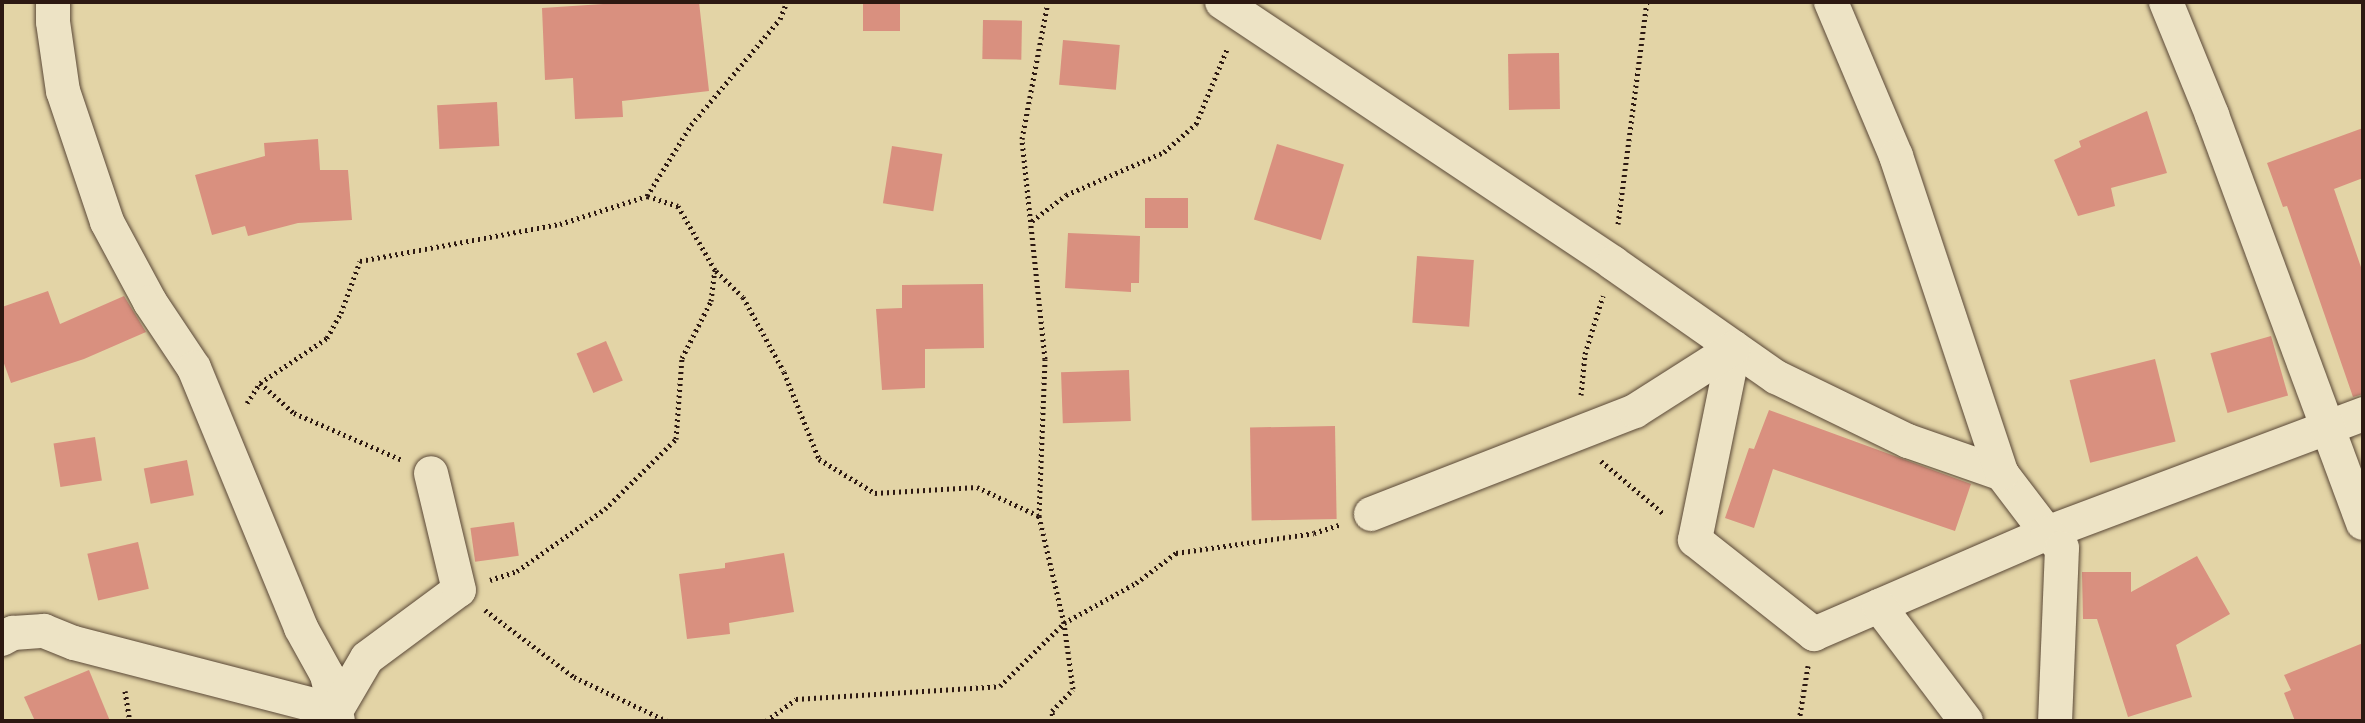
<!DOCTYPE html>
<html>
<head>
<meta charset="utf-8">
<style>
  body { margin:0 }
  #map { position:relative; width:2365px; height:723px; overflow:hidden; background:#e3d4a6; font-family:"Sorts Mill Goudy",serif }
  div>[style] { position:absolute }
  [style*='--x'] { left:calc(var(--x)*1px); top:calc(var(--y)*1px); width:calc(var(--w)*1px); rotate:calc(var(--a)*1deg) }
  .building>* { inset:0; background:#d9907f; transform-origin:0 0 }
  .path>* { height:5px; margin-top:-2.5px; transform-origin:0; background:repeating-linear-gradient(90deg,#2d1912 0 2px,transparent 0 6px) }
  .roads { filter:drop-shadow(0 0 2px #5a4837) drop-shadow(0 0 2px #5a4837) }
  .minor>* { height:34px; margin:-17px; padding:0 17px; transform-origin:17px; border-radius:17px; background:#ede3c5 }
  span { translate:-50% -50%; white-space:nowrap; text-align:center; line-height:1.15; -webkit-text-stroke:6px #ede3c5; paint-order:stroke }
  .frame { position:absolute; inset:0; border:4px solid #2d1912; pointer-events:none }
</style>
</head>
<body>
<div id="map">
  <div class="building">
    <div style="clip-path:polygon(634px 2px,699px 2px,709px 91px,622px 101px,623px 117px,575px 119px,573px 78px,545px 80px,542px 8px)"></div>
    <div style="left:863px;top:2px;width:37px;height:29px"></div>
    <div style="left:983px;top:20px;width:39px;height:39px;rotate:1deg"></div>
    <div style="left:1063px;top:40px;width:57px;height:45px;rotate:5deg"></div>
    <div style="left:1559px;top:53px;width:56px;height:51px;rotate:89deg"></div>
    <div style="left:497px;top:102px;width:44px;height:60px;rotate:87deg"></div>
    <div style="clip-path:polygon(2147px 111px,2167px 173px,2111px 188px,2115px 206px,2078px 216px,2054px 160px,2081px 147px,2079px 141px)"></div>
    <div style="clip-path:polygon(2363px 128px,2363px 178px,2334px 189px,2363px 273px,2363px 394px,2353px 397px,2287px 206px,2283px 207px,2267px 163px)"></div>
    <div style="clip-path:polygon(318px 139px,320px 170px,348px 170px,352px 220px,298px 223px,248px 236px,245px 226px,212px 235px,195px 175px,265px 156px,264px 143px)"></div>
    <div style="left:1277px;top:144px;width:70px;height:79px;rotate:17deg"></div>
    <div style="left:892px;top:146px;width:51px;height:58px;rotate:9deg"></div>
    <div style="left:1145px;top:198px;width:43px;height:30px"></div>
    <div style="clip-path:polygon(1068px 233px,1140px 236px,1139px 283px,1131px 283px,1131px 292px,1065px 288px)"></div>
    <div style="left:1417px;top:256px;width:57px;height:67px;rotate:4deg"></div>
    <div style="clip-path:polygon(983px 284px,984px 348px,925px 349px,925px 388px,882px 390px,876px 309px,902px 308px,902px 285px)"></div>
    <div style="clip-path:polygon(48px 291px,60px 324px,124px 296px,146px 332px,84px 359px,11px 383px,2px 358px,2px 307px)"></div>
    <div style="left:2271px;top:336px;width:62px;height:63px;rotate:74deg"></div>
    <div style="left:606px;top:341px;width:43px;height:32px;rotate:67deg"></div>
    <div style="left:2155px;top:359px;width:85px;height:88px;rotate:76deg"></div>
    <div style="left:1129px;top:370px;width:51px;height:68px;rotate:88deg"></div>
    <div style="clip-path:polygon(1769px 410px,1971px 484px,1955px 531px,1773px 469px,1754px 528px,1725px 518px,1749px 448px,1754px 449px)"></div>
    <div style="left:1335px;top:426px;width:93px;height:85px;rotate:89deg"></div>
    <div style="left:95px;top:437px;width:44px;height:42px;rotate:81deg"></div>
    <div style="left:187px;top:460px;width:36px;height:44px;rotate:79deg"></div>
    <div style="left:514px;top:522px;width:34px;height:44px;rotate:82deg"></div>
    <div style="left:138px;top:542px;width:48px;height:52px;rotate:77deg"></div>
    <div style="clip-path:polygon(784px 553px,794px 612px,729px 623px,730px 634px,687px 639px,679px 574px,725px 568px,725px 563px)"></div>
    <div style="clip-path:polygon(2197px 556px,2230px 614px,2176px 645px,2192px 697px,2128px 717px,2097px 619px,2083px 619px,2082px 572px,2131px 572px,2131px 592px)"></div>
    <div style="clip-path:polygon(2363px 643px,2363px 721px,2295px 721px,2284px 693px,2291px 690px,2284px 675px)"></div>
    <div style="clip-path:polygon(89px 670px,110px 721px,35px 721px,24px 697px)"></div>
  </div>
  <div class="path">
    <div style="--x:1032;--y:221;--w:43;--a:-37.4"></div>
    <div style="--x:1066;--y:195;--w:107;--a:-23.7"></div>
    <div style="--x:1164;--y:152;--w:43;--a:-41.2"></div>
    <div style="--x:1196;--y:124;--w:81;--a:-67.5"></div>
    <div style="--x:1618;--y:224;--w:224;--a:-82.6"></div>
    <div style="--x:716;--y:271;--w:37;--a:44"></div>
    <div style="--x:743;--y:297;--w:85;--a:61.3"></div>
    <div style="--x:784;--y:372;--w:94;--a:68.1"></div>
    <div style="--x:819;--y:459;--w:66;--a:31.3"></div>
    <div style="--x:875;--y:493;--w:102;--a:-3.4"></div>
    <div style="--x:977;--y:487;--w:68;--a:25.1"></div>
    <div style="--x:260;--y:383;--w:45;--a:41.4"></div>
    <div style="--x:294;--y:413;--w:118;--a:23.5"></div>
    <div style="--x:1581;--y:395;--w:41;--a:-84.4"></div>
    <div style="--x:1585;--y:354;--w:61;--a:-72.8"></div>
    <div style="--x:247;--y:403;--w:24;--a:-57"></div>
    <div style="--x:260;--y:383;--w:81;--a:-33.9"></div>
    <div style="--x:327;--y:338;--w:29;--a:-61"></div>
    <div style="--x:341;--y:313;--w:55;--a:-69.9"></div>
    <div style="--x:360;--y:261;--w:203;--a:-10.5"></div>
    <div style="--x:560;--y:224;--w:91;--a:-17.8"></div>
    <div style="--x:647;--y:196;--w:84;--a:-58.2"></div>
    <div style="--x:691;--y:125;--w:138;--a:-50"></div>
    <div style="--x:780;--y:19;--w:18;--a:-68"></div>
    <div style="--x:1601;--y:461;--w:82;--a:40.1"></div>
    <div style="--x:490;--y:580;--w:28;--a:-18"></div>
    <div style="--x:517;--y:571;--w:108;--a:-35.2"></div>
    <div style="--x:605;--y:509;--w:100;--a:-44.6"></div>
    <div style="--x:676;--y:439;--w:81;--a:-85.8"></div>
    <div style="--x:682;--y:358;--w:64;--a:-63"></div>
    <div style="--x:711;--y:301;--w:31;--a:-83"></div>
    <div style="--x:715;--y:270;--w:74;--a:-120"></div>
    <div style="--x:678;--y:206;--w:33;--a:-162"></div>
    <div style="--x:485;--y:610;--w:111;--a:37"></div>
    <div style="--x:574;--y:677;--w:103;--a:25.3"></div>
    <div style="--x:125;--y:691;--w:30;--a:81"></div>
    <div style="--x:766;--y:721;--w:37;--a:-36"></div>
    <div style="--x:796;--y:699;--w:204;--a:-3.6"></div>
    <div style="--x:1000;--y:686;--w:90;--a:-44.5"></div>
    <div style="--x:1064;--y:623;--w:110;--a:-103.2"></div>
    <div style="--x:1039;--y:516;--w:157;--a:-87.8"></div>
    <div style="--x:1045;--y:359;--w:221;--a:-96"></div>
    <div style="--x:1022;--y:139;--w:139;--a:-79.3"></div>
    <div style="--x:1053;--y:721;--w:10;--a:-96"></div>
    <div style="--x:1052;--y:711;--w:30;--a:-46"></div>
    <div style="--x:1073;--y:689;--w:67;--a:-97.8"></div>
    <div style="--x:1064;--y:623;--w:82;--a:-29.1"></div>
    <div style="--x:1136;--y:583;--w:50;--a:-36.9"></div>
    <div style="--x:1176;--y:553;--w:139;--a:-8.2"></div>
    <div style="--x:1314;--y:533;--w:28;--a:-18"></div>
    <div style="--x:1799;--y:721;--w:56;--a:-80.7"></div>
  </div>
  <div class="roads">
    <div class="minor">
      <div style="--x:53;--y:2;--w:20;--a:90"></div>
      <div style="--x:53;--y:22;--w:70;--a:81.8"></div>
      <div style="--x:63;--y:91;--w:138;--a:71.4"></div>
      <div style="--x:107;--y:222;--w:91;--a:61.7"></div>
      <div style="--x:150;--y:302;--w:79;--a:56.3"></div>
      <div style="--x:194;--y:368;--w:281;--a:67.6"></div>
      <div style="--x:301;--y:628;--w:54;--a:61"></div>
      <div style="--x:327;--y:675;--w:47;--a:76.6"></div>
      <div style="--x:1222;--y:2;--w:470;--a:33.7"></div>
      <div style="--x:1613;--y:263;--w:199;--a:35"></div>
      <div style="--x:1776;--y:377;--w:147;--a:25.9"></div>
      <div style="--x:1908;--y:441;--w:100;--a:19.3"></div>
      <div style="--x:2002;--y:474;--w:74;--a:52.7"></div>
      <div style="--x:2047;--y:533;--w:338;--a:-20.6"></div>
      <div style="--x:1831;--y:2;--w:167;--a:67.1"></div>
      <div style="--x:1896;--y:156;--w:335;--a:71.6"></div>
      <div style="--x:2166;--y:2;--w:122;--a:67.8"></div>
      <div style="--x:2212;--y:115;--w:435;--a:69.7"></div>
      <div style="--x:1734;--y:348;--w:196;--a:101.5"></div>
      <div style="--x:1695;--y:540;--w:152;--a:38.3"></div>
      <div style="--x:1814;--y:634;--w:254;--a:-23.4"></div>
      <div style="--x:2047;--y:533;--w:21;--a:45"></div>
      <div style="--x:2062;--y:548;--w:173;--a:92.3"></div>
      <div style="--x:1371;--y:514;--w:283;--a:-21.3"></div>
      <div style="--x:1635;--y:411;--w:117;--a:-32.5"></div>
      <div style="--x:1879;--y:606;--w:144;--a:52.9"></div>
      <div style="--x:2;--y:639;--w:13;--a:-29"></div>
      <div style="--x:13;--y:633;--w:31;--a:-4"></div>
      <div style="--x:44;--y:631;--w:32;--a:22"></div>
      <div style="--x:74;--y:643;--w:271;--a:14.5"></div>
      <div style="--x:336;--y:711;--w:61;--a:-59.7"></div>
      <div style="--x:367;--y:658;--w:114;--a:-36.5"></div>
      <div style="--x:459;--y:590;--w:120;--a:-103.5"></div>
    </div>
  </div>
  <div class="frame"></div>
</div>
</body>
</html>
